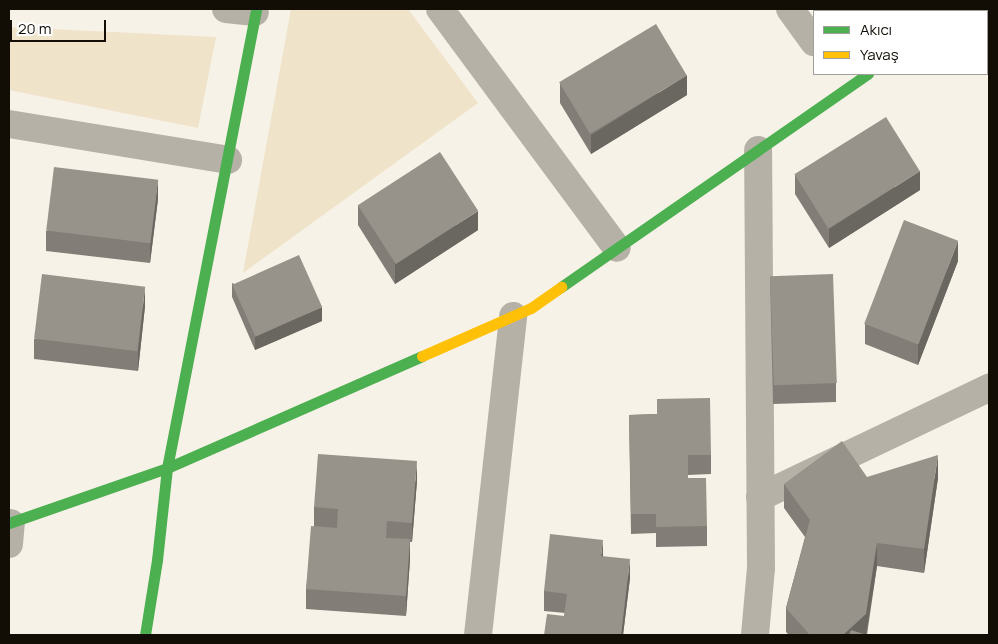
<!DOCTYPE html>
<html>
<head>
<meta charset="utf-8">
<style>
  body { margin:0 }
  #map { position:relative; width:998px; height:644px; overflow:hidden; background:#f7f2e7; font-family:Manrope,sans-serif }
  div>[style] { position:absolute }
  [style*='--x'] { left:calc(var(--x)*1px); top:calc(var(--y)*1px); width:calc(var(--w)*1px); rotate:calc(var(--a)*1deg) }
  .green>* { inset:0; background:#efe3c9 }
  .street>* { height:28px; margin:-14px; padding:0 14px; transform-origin:14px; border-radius:14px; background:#b5b1a6 }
  .fast>* { height:11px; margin:-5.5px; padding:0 5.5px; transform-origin:5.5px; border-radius:5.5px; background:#4caf50 }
  .slow>* { height:11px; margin:-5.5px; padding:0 5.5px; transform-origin:5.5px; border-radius:5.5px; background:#ffc107 }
  .wall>* { inset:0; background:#827e77 }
  .shaded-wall>* { inset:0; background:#6a6761 }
  .building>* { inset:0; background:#97938a; transform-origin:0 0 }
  span { translate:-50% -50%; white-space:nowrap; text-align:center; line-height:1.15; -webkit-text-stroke:5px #fff; paint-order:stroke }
  .frame { position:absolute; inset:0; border:10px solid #120e06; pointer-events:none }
  .legend { position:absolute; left:813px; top:10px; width:175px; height:65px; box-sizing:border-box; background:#fff; border:1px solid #a09f9b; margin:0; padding:6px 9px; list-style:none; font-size:15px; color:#120e06 }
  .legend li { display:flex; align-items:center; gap:10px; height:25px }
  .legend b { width:25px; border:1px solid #a09f9b }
  .scale { position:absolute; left:10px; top:20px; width:96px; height:22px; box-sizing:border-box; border:2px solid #120e06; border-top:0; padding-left:6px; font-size:15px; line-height:18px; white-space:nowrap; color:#120e06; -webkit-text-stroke:4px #fff; paint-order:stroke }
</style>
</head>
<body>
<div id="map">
  <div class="green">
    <div style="clip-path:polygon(291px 9px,408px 9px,478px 103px,243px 273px)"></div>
    <div style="clip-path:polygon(9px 27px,216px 37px,198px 128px,9px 90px)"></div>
  </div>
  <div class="street">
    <div style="--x:226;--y:9;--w:29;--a:6"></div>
    <div style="--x:440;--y:9;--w:297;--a:53.5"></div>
    <div style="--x:790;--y:9;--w:41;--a:54"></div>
    <div style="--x:9;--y:124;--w:222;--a:9.3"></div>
    <div style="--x:760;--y:497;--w:254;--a:-25.5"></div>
    <div style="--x:9;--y:544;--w:21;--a:-85"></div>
    <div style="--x:478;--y:635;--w:321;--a:-83.7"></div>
    <div style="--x:755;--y:635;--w:67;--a:-84.9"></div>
    <div style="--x:761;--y:568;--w:418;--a:-90.4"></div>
  </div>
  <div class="fast">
    <div style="--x:959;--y:11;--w:4;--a:-27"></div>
    <div style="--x:561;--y:287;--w:374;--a:-34.8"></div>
    <div style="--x:9;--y:523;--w:167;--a:-19.2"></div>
    <div style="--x:167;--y:468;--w:279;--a:-23.7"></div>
    <div style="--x:145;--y:635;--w:76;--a:-80.9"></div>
    <div style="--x:157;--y:560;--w:93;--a:-83.8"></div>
    <div style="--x:167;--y:468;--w:468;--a:-79"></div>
  </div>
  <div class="slow">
    <div style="--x:422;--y:356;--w:119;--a:-23.8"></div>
    <div style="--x:531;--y:308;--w:37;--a:-35"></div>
  </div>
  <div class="wall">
    <div style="clip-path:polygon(560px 84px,687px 95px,591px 154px,560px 103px)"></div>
    <div style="clip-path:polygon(795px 175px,920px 190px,829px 248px,795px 194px)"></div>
    <div style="clip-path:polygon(158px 199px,150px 263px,46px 251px,46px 231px)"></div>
    <div style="clip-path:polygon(358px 205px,478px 230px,395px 284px,358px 225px)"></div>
    <div style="clip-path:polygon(958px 261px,918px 365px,865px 344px,865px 324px)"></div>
    <div style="clip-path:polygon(770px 276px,836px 383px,836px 402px,773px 404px)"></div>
    <div style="clip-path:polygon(232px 283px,322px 321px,255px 350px,232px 297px)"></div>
    <div style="clip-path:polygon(145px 306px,138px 371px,34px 359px,34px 339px)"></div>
    <div style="clip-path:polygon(657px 399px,711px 455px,711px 474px,688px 475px,688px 478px,707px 526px,707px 546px,656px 547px,656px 533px,631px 534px,629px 415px,657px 414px)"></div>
    <div style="clip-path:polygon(867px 477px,938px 478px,924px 573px,877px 566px,867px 635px,789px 635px,786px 632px,786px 608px,805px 537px,784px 508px,784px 484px)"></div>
    <div style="clip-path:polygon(417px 481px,412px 542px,410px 542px,410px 559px,406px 616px,306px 609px,306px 589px,314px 526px,314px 507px)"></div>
    <div style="clip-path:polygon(603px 556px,630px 578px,623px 635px,544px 635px,564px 616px,565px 613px,544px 611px,544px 591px)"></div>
  </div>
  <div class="shaded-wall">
    <div style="clip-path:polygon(687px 75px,687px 95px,591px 154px,591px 135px)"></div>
    <div style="clip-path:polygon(920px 171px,920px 190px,829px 248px,829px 229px)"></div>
    <div style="clip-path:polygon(158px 179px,158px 199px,150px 263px,150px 243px)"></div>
    <div style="clip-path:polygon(478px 211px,478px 230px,395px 284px,395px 264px)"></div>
    <div style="clip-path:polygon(958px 241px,958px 261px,918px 365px,918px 345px)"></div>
    <div style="clip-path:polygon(145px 287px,145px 306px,138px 371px,138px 351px)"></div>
    <div style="clip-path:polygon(322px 307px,322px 321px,255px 350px,255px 336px)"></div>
    <div style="clip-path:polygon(938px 455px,938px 478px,924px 573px,924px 549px)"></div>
    <div style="clip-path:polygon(417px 461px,417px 481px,412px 542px,412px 523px)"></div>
    <div style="clip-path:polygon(410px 539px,410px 559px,406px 616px,406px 596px)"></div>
    <div style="clip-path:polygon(603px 540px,603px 560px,601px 556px)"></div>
    <div style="clip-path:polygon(877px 543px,877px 566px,866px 635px,843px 635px)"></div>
    <div style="clip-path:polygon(630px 559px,630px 578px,623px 635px,621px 635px)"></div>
  </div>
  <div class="building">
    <div style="left:656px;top:24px;width:60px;height:113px;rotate:59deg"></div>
    <div style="left:886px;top:117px;width:64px;height:108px;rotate:58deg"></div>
    <div style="left:440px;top:152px;width:70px;height:98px;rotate:57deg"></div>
    <div style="left:54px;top:167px;width:105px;height:64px;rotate:7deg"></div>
    <div style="left:904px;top:220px;width:58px;height:111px;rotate:21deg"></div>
    <div style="left:299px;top:255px;width:57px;height:73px;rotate:66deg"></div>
    <div style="left:42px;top:274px;width:104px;height:65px;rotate:7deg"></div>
    <div style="left:833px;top:274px;width:109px;height:63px;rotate:88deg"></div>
    <div style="clip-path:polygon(710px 398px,711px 455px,688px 455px,688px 478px,706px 478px,707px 526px,656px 527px,656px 514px,631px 514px,629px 415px,657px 414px,657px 399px)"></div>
    <div style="clip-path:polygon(842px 441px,867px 477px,938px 455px,924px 549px,877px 543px,866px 614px,843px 635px,810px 635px,786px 608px,810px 520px,784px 484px)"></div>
    <div style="clip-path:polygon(318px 454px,417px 461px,412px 523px,387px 521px,386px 538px,410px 539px,406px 596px,306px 589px,311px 526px,337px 528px,338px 509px,314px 507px)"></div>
    <div style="clip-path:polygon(550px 534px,603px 540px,601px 556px,630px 559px,621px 635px,544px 635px,547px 614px,564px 616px,567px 594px,544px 591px)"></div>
    <div style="clip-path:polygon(851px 630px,867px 635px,849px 635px)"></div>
  </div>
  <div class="frame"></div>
  <ul class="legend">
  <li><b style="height:6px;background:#4caf50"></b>Akıcı</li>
  <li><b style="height:6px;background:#ffc107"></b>Yavaş</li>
  </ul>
  <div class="scale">20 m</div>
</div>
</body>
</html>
